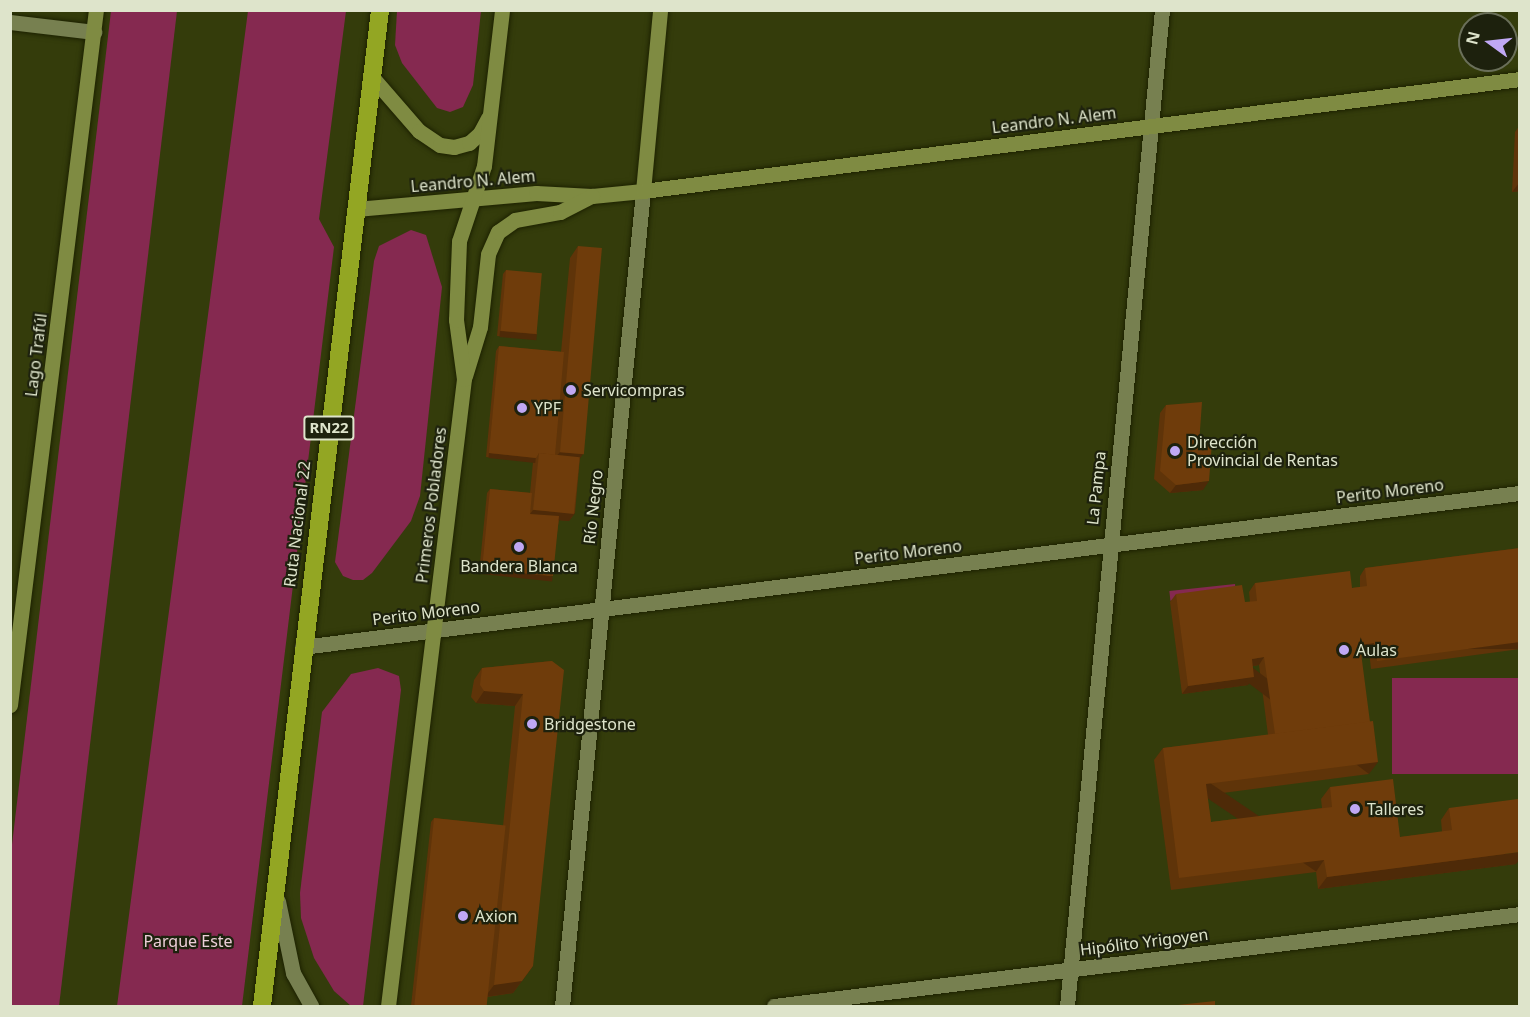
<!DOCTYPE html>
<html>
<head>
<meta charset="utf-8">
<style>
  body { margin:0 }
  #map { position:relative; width:1530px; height:1017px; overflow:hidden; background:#343c0b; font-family:"Noto Sans",sans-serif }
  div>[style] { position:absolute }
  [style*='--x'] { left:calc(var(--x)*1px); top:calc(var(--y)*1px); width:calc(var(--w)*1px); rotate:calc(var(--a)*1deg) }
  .green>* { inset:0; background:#852950; transform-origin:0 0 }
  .roads { filter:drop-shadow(0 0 2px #1d2200) drop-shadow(0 0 2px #1d2200) }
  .street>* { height:15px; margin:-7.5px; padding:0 7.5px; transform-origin:7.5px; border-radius:7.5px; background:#778050 }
  .secondary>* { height:15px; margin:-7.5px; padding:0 7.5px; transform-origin:7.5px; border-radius:7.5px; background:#7f8b42 }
  .highway>* { height:18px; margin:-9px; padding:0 9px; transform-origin:9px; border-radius:9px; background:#93a623 }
  .wall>* { inset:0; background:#5f3409 }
  .shaded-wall>* { inset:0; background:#4e2a08; transform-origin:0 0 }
  .building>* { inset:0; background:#6f3c0b; transform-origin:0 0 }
  .dots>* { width:16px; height:16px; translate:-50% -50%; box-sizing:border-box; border:3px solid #1d210d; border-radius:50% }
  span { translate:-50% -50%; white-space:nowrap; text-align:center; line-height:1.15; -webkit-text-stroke:4.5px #1d210d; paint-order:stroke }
  .shield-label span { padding:2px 4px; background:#1d210d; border:2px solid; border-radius:4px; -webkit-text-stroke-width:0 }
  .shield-label { font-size:15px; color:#dee4cb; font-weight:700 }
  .street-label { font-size:16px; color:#dee4cb }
  .poi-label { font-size:16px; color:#dee4cb }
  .left { translate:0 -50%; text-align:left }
  .park-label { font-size:16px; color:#edced8 }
  .frame { position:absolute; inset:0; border:12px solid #dee4cb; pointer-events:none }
  .north { position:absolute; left:1458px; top:12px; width:60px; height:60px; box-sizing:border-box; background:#1d210d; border:2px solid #6a6f59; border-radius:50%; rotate:285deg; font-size:16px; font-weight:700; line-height:24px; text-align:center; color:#dee4cb }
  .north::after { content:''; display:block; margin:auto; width:21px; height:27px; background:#c0a8f4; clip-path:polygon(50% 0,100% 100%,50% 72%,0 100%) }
</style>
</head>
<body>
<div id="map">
  <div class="green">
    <div style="clip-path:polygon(111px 11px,177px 11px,59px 1006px,11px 1006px,11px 853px)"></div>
    <div style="clip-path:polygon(248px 11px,346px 11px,319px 219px,334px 247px,242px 1006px,117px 1006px)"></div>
    <div style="clip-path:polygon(397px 11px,481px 11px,473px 85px,463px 107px,450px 112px,437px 108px,402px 63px,395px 45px)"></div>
    <div style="clip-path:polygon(411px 230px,426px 235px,442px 287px,420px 496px,411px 521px,372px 573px,363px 580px,353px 580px,343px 576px,335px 562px,374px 261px,379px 246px)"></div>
    <div style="left:1235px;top:584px;width:10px;height:66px;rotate:84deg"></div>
    <div style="clip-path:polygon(378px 668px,399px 676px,401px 690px,363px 1006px,351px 1006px,334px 991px,314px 958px,301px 918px,300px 893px,322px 712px,351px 674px)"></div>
    <div style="left:1519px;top:678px;width:96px;height:127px;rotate:90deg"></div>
  </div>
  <div class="roads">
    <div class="street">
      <div style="--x:10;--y:22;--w:85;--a:6.8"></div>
      <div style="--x:302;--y:647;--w:1228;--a:-7.21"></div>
      <div style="--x:278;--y:901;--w:74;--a:78.2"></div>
      <div style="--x:293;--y:973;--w:38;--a:61"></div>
      <div style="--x:562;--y:1006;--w:819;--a:-84.32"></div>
      <div style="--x:774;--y:1006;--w:752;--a:-7.03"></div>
      <div style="--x:1067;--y:1006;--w:1001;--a:-84.55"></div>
    </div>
    <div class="secondary">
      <div style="--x:372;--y:77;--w:72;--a:49"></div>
      <div style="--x:419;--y:131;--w:25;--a:34"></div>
      <div style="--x:440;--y:145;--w:14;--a:8"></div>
      <div style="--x:454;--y:147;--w:16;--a:-15"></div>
      <div style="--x:469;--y:143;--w:15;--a:-42"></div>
      <div style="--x:480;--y:133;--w:17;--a:-62"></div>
      <div style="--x:643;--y:191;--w:182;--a:-84.6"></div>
      <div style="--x:356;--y:209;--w:181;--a:-5.1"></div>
      <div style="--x:536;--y:193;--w:56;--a:3.1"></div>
      <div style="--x:592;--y:196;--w:51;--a:-5.6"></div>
      <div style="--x:643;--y:191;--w:884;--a:-7.28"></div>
      <div style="--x:465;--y:376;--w:51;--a:-73"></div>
      <div style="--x:480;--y:327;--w:73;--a:-83.7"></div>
      <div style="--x:488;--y:254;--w:24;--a:-66"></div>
      <div style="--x:498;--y:232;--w:21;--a:-35"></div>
      <div style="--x:515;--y:220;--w:46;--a:-10.1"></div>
      <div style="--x:560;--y:212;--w:36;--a:-27"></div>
      <div style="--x:10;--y:705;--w:700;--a:-82.95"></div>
      <div style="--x:388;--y:1006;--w:632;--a:-83.09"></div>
      <div style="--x:464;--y:379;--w:60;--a:-97.7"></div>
      <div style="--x:456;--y:320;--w:79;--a:-87.8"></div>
      <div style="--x:459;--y:241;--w:79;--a:-71.6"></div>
      <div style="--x:484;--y:166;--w:157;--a:-83.4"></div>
    </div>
    <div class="highway">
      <div style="--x:262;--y:1006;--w:1003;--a:-83.24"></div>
    </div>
  </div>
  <div class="wall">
    <div style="clip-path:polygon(1520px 125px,1520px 191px,1512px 192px,1515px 132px)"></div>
    <div style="clip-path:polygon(578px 246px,580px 457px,575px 513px,569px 521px,559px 520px,550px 580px,479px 573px,487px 493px,490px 489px,530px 493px,533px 462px,486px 457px,496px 351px,499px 346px,561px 352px,570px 258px)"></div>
    <div style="clip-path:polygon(506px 270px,537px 334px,534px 339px,497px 336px,503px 274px)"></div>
    <div style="clip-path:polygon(1166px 405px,1199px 444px,1203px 490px,1170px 493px,1154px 479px,1160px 413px)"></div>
    <div style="clip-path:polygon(1520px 548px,1520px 649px,1371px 669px,1369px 651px,1361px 653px,1369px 774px,1207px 795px,1211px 822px,1322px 808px,1321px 799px,1330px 787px,1400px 837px,1442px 832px,1441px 820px,1449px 808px,1516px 864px,1318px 889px,1316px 872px,1171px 890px,1154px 760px,1163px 748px,1268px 735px,1259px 665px,1253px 666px,1248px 685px,1182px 694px,1170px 602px,1176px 594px,1245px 602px,1250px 602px,1249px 592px,1255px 583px,1352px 588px,1360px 587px,1360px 576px,1365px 568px)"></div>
    <div style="clip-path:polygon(552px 661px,524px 978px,513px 993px,429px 1006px,411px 1006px,431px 822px,434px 818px,503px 826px,515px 706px,476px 703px,471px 697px,474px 680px,482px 668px)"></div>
  </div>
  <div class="shaded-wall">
    <div style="clip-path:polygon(1520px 182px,1520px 191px,1512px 192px)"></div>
    <div style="left:500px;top:331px;width:37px;height:6px;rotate:5deg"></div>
    <div style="clip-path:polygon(560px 452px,583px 454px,575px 466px,554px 459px)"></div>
    <div style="left:489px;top:453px;width:47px;height:5px;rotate:6deg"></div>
    <div style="clip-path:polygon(1209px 481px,1203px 490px,1170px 493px,1176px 485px)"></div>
    <div style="clip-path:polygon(533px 510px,575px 513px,569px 521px,527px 518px)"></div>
    <div style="left:482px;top:569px;width:71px;height:5px;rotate:6deg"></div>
    <div style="left:1520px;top:642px;width:7px;height:144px;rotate:90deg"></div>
    <div style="clip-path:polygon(1374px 643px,1369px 651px,1354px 654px,1360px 645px)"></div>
    <div style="clip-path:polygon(1264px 657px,1259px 665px,1246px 667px,1252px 659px)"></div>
    <div style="clip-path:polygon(1254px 677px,1248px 685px,1182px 694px,1188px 686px)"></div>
    <div style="clip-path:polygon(484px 691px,523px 694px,515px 706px,476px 703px)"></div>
    <div style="left:1378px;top:762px;width:15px;height:173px;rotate:127deg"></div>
    <div style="clip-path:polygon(1520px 852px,1520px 859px,1516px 864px,1318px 889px,1327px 877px)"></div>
    <div style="left:1324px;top:860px;width:14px;height:146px;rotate:124deg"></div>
    <div style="clip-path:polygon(533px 966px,513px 993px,485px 997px,494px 985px)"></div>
    <div style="clip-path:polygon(488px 993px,485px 997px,429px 1006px,412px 1006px,413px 1005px)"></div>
  </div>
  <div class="building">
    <div style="left:578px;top:246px;width:24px;height:207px;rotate:5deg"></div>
    <div style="left:506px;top:270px;width:36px;height:61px;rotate:5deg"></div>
    <div style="clip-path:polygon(499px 346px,564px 352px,555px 455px,539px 453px,536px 458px,489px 453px)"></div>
    <div style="clip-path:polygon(1202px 402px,1199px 444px,1212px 442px,1209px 481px,1176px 485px,1160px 471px,1166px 405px)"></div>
    <div style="left:539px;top:453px;width:41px;height:57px;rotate:6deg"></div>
    <div style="clip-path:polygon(490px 489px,532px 493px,530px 514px,559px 516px,553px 576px,482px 569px)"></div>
    <div style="clip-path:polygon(1520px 548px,1520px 642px,1377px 661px,1374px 643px,1360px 645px,1370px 722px,1275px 734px,1264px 657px,1252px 659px,1254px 677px,1188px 686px,1176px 594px,1242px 585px,1245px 602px,1257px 601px,1255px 583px,1350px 571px,1352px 588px,1367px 586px,1365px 568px)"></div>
    <div style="clip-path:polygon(552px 661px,564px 670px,533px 966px,522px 981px,494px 985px,523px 694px,484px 691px,480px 685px,482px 668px)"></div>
    <div style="clip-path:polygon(1373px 721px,1378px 762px,1206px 784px,1211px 822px,1332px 807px,1330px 787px,1393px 779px,1400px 837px,1452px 830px,1449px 808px,1518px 799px,1520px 811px,1520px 852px,1327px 877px,1324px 860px,1179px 878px,1163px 748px)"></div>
    <div style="left:434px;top:818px;width:72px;height:188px;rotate:6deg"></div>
    <div style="clip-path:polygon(1215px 1001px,1215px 1006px,1178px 1006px,1178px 1005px)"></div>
  </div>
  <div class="dots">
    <div style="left:571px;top:390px;background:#c0a8f4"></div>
    <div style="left:522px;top:408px;background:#c0a8f4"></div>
    <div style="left:1175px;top:451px;background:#c0a8f4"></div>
    <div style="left:519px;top:547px;background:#c0a8f4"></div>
    <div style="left:1344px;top:650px;background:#c0a8f4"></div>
    <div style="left:532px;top:724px;background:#c0a8f4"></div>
    <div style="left:1355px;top:809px;background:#c0a8f4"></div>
    <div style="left:463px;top:916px;background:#c0a8f4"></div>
  </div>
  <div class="shield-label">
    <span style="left:329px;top:428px">RN22</span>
  </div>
  <div class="street-label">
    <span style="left:1054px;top:120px;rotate:-7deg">Leandro N. Alem</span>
    <span style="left:473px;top:181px;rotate:-5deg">Leandro N. Alem</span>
    <span style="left:36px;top:355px;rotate:-83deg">Lago Trafúl</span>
    <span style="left:1096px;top:488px;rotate:-84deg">La Pampa</span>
    <span style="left:1390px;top:491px;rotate:-7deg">Perito Moreno</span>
    <span style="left:431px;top:505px;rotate:-83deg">Primeros Pobladores</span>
    <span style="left:593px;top:507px;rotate:-84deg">Río Negro</span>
    <span style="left:297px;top:524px;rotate:-83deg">Ruta Nacional 22</span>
    <span style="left:908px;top:552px;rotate:-7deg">Perito Moreno</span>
    <span style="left:426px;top:613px;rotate:-7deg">Perito Moreno</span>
    <span style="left:1144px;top:942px;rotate:-7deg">Hipólito Yrigoyen</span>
  </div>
  <div class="poi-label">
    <span class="left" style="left:583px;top:390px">Servicompras</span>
    <span class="left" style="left:534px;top:408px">YPF</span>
    <span class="left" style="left:1187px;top:451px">Dirección<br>Provincial de Rentas</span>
    <span style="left:519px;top:566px">Bandera Blanca</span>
    <span class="left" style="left:1356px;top:650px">Aulas</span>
    <span class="left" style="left:544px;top:724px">Bridgestone</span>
    <span class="left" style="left:1367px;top:809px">Talleres</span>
    <span class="left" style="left:475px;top:916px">Axion</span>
  </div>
  <div class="park-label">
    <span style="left:188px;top:941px">Parque Este</span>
  </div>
  <div class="frame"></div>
  <div class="north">N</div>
</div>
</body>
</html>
